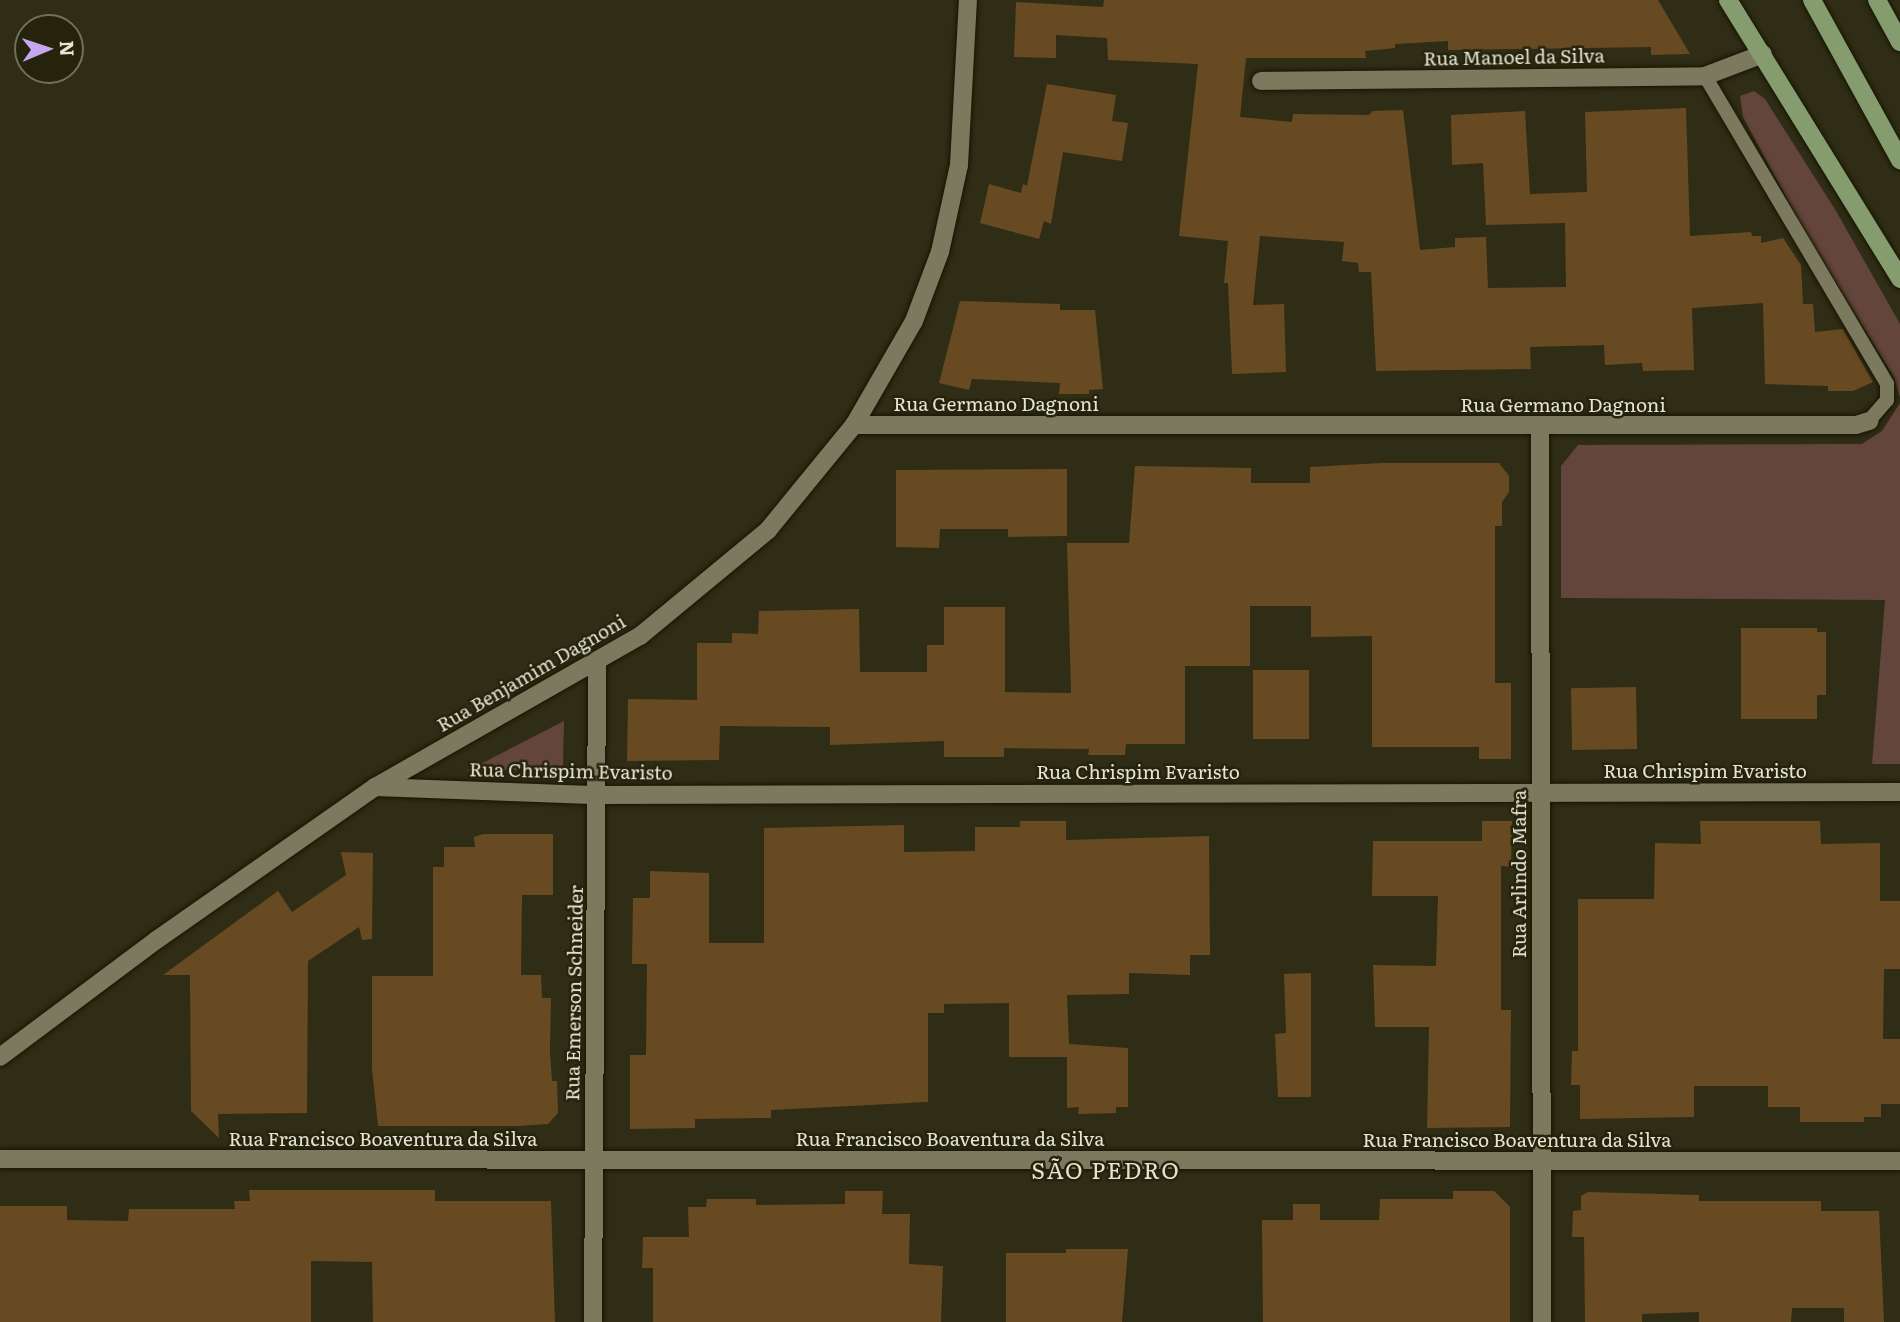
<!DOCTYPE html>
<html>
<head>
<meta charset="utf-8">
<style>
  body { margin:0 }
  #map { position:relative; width:1900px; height:1322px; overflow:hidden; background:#2f2d15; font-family:Literata,serif }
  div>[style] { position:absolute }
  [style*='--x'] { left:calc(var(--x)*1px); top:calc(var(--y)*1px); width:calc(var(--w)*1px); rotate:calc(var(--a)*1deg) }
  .green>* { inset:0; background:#63453b }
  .building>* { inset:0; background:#684a22; transform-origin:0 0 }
  .roads { filter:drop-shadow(0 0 2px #171500) drop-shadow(0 0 2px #171500) }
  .lane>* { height:14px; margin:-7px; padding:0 7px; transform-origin:7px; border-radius:7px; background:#7b795e }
  .street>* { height:18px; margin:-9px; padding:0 9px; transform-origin:9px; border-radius:9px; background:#7b795e }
  .secondary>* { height:18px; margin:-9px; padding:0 9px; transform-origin:9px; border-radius:9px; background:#7b795e }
  .primary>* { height:18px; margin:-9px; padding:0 9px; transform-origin:9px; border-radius:9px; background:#859c6e }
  span { translate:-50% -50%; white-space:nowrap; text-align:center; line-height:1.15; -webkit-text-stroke:5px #25230b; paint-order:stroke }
  .street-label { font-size:19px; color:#e4e3d4 }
  .quarter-label { font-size:23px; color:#e4e3d4; letter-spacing:2px }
  .north { position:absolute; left:14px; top:14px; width:70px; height:70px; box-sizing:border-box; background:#25230b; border:2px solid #71705b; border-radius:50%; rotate:88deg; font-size:19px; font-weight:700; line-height:28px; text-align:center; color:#e4e3d4 }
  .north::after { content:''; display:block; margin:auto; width:24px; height:32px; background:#c6a6f0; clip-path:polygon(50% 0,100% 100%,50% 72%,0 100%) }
</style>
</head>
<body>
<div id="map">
  <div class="green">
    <div style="clip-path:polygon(1754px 91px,1765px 99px,1836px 211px,1900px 324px,1900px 397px,1894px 377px,1806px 234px,1743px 117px,1740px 96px)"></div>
    <div style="clip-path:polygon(1900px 403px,1900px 764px,1872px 764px,1885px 600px,1561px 598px,1561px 466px,1578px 445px,1862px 444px,1882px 431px)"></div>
    <div style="clip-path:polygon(564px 721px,563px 765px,557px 769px,467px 771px)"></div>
  </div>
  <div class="building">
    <div style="clip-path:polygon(1104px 0,1658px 0,1690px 54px,1651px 55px,1651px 47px,1448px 50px,1448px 41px,1395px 44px,1395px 48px,1365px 51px,1366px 58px,1246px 58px,1240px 117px,1292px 122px,1293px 114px,1369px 115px,1373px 111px,1403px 110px,1420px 250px,1455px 247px,1455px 238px,1486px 237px,1488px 288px,1566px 287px,1565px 223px,1486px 225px,1483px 163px,1452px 165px,1451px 115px,1525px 111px,1530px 194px,1587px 192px,1585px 112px,1686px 108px,1690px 236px,1751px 232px,1752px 236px,1761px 236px,1761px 243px,1783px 238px,1801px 265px,1803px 304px,1813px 304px,1815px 332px,1843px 329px,1873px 382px,1853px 391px,1828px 391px,1828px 386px,1765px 384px,1763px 303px,1692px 308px,1694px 370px,1643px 371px,1642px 363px,1605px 365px,1604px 345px,1530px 347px,1531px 369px,1376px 371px,1371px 272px,1359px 272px,1358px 263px,1342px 261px,1344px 242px,1260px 236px,1253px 305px,1284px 304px,1286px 372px,1232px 374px,1228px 283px,1224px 283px,1228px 241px,1179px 236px,1198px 64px,1108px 60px,1107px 38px,1056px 35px,1056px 58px,1014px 57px,1016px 2px,1103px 7px)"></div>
    <div style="clip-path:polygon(1047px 84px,1116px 95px,1112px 121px,1128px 123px,1122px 161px,1063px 152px,1051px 224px,1044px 221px,1039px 239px,980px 223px,989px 184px,1021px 193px,1023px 184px,1027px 186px)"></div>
    <div style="clip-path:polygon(960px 301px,1060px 304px,1060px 310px,1095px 310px,1103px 389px,1089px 390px,1089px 394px,1059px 394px,1060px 383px,972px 379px,969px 390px,939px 383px)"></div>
    <div style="clip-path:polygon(1382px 463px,1499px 463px,1509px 476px,1509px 492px,1502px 502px,1502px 526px,1495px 526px,1495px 683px,1511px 683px,1511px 759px,1479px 759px,1479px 747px,1372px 747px,1372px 636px,1311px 637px,1311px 606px,1250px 606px,1250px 666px,1185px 666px,1185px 744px,1126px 744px,1125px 755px,1088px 755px,1089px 749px,1004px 748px,1004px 757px,944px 757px,944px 741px,830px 745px,830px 727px,720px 726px,719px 760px,627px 761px,628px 699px,697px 700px,697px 643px,732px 643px,732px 633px,758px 634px,759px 611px,859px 609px,860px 672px,927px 672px,927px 645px,944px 645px,944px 607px,1005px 607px,1005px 692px,1071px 693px,1067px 543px,1129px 543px,1135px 466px,1251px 468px,1251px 483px,1310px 483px,1310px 467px)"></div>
    <div style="clip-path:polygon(1067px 469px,1067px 536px,1008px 537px,1008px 529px,940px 529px,939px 548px,896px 547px,896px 470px)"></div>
    <div style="clip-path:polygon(1741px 628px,1817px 628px,1817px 632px,1826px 632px,1826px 695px,1817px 695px,1817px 719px,1741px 719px)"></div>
    <div style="left:1309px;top:670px;width:69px;height:56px;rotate:90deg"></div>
    <div style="left:1636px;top:687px;width:62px;height:65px;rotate:89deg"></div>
    <div style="clip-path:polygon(1020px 821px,1066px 821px,1066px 840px,1209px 836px,1210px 955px,1190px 955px,1190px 975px,1129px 973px,1129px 994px,1067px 995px,1069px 1044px,1128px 1048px,1128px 1107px,1116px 1107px,1116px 1113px,1078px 1114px,1079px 1107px,1067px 1108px,1067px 1057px,1009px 1057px,1009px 1003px,944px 1004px,944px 1013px,928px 1013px,928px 1102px,771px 1110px,771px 1118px,695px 1119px,695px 1128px,630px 1129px,630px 1055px,646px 1055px,647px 964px,632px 964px,633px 898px,650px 898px,650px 871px,709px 873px,709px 943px,764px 943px,764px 828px,904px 825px,904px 852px,975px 851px,975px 827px,1020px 827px)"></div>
    <div style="clip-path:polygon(1482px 821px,1512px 821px,1511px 867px,1501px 866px,1501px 1010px,1511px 1010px,1510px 1127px,1427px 1128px,1429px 1027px,1375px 1027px,1373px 965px,1436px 966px,1438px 896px,1372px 896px,1373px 841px,1482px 841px)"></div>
    <div style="clip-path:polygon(1700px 821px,1820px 821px,1821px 844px,1880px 843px,1880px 901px,1900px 901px,1900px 969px,1884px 969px,1883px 1039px,1900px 1039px,1900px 1104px,1881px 1104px,1881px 1117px,1864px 1117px,1864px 1122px,1800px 1122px,1800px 1107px,1768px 1107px,1768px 1086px,1694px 1086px,1694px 1117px,1580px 1119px,1580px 1085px,1571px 1085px,1572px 1051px,1578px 1051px,1578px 899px,1654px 899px,1655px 843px,1701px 844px)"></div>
    <div style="clip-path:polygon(483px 834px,553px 834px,553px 895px,522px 895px,521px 975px,541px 975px,542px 998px,551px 998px,550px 1051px,552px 1081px,557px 1081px,558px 1113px,548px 1124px,518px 1126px,378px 1126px,372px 1069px,372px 976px,433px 976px,433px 867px,444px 867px,444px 847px,475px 847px,474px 837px)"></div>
    <div style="clip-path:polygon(341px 852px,373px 853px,372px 939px,362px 940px,359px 927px,308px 961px,307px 1113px,218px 1114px,219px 1138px,191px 1111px,190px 975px,163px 975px,278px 891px,292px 912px,346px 875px)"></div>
    <div style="clip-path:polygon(1311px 973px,1311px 1097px,1278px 1097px,1275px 1034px,1286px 1033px,1284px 974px)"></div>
    <div style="clip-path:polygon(249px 1190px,435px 1190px,435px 1201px,551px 1201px,555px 1322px,373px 1322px,372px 1262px,311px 1261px,311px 1322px,0 1322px,0 1206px,67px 1206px,67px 1220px,128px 1221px,129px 1209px,235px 1209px,234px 1201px,250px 1201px)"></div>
    <div style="clip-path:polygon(845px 1191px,883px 1191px,882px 1214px,910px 1214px,909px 1264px,943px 1266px,941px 1322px,653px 1322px,653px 1268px,642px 1268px,643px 1237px,689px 1237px,688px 1207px,706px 1207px,707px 1199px,756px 1199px,756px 1205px,845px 1204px)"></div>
    <div style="clip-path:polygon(1453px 1191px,1494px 1191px,1510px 1207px,1510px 1322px,1263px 1322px,1262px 1220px,1293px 1220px,1293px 1204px,1320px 1204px,1320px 1220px,1379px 1220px,1380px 1199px,1453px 1199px)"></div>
    <div style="clip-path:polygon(1588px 1192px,1699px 1195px,1699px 1201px,1821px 1201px,1821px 1211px,1879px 1211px,1884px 1322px,1844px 1322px,1844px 1308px,1792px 1308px,1791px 1322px,1699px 1322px,1699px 1312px,1642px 1314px,1642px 1322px,1585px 1322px,1584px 1237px,1572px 1237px,1573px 1211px,1581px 1210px,1581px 1196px)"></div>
    <div style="clip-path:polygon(1066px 1249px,1128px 1249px,1122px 1322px,1006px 1322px,1006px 1253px,1066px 1253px)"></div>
  </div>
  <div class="roads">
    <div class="lane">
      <div style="--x:1705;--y:76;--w:358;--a:59.4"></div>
      <div style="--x:1887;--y:384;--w:16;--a:90"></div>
      <div style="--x:1887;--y:400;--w:28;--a:131"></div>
    </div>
    <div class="street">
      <div style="--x:1261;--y:81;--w:444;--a:-0.6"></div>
      <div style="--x:1705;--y:76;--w:62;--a:-20.8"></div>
      <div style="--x:854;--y:425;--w:1002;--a:0"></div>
      <div style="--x:1856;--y:425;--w:14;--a:-17"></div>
      <div style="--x:1540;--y:426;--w:896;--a:89.87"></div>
      <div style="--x:375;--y:787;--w:223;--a:2.1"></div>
      <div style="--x:598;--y:795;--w:1302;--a:-0.13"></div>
      <div style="--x:0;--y:1159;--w:1900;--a:0.06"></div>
      <div style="--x:593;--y:1322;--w:658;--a:-89.65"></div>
    </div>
    <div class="secondary">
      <div style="--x:0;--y:1057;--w:197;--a:-36.8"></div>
      <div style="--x:158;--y:939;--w:265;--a:-35"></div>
      <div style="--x:375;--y:787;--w:305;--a:-29.7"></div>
      <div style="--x:640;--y:636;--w:166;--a:-39.6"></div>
      <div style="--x:768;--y:530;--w:136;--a:-50.7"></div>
      <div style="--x:854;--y:425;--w:120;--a:-60"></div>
      <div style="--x:914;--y:321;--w:74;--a:-69.4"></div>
      <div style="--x:940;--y:252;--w:89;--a:-77.7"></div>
      <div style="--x:959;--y:165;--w:165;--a:-86.9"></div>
    </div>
    <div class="primary">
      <div style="--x:1728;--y:0;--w:328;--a:58.3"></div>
      <div style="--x:1812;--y:0;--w:183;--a:61.2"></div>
      <div style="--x:1877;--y:0;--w:48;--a:61.3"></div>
    </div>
  </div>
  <div class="street-label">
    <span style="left:1514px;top:57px;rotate:-1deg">Rua Manoel da Silva</span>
    <span style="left:996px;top:404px">Rua Germano Dagnoni</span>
    <span style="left:1563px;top:405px">Rua Germano Dagnoni</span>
    <span style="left:531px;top:673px;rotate:-30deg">Rua Benjamim Dagnoni</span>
    <span style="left:571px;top:771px;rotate:1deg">Rua Chrispim Evaristo</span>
    <span style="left:1705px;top:771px">Rua Chrispim Evaristo</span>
    <span style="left:1138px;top:772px">Rua Chrispim Evaristo</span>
    <span style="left:1519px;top:874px;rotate:-90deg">Rua Arlindo Mafra</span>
    <span style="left:574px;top:993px;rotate:-89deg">Rua Emerson Schneider</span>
    <span style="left:383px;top:1139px">Rua Francisco Boaventura da Silva</span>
    <span style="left:950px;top:1139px">Rua Francisco Boaventura da Silva</span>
    <span style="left:1517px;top:1140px">Rua Francisco Boaventura da Silva</span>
  </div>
  <div class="quarter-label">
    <span style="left:1106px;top:1169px">SÃO PEDRO</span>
  </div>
  <div class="north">N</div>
</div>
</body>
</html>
